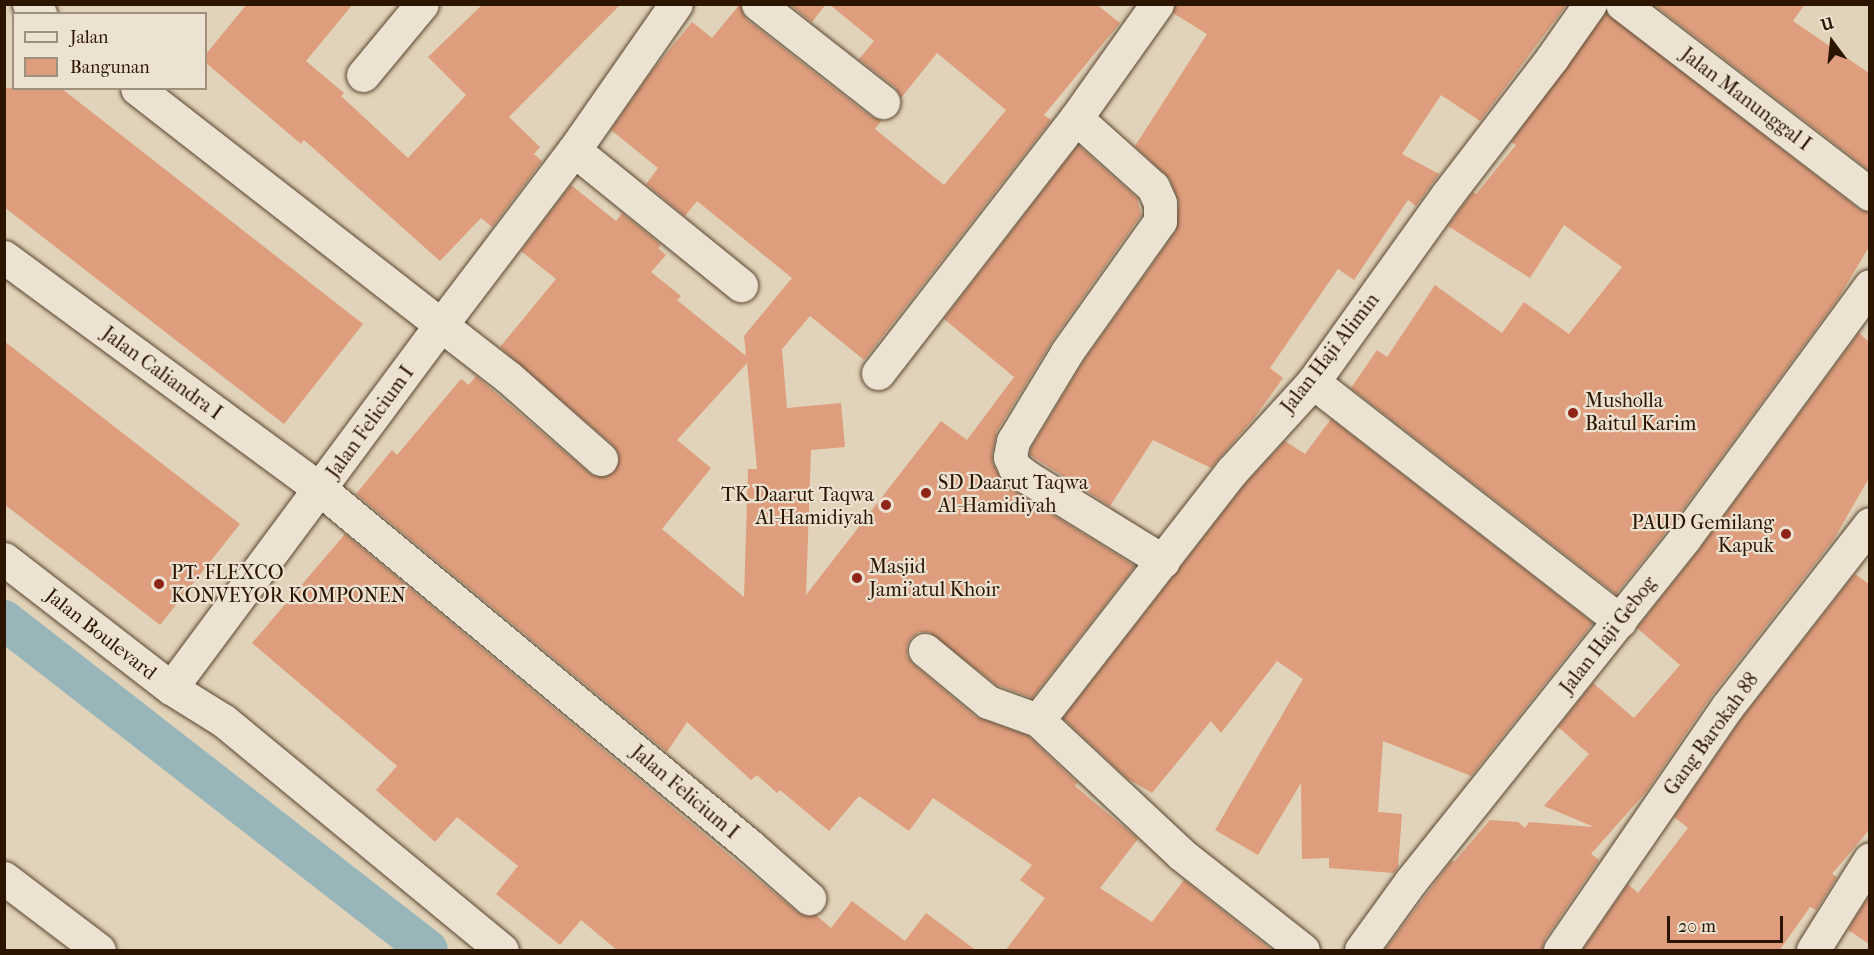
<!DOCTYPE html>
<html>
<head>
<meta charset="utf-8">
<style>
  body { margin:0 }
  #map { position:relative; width:1874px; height:955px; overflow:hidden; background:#e1d3b9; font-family:"IM FELL French Canon",serif }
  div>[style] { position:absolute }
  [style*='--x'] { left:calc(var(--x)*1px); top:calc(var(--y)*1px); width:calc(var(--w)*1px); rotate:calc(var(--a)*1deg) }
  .canal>* { height:40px; margin:-20px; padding:0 20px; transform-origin:20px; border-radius:20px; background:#98b5ba }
  .building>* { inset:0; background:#de9e7d }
  .roads { filter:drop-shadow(0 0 2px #58442e) drop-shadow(0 0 2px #58442e) }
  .minor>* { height:33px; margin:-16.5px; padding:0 16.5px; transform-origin:16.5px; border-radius:16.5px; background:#ece2d2 }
  .dots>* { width:16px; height:16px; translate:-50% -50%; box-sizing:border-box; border:3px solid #ece2d2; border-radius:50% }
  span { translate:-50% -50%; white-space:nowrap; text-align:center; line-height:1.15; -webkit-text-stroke:4.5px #ece2d2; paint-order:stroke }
  .street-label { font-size:20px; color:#2b1500 }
  .poi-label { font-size:20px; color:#2b1500 }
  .left { translate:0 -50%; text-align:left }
  .right { translate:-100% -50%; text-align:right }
  .frame { position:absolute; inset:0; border:6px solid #2b1500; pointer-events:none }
  .legend { position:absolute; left:12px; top:12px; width:195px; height:78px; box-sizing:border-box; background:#ece2d2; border:2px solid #9f907e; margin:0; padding:8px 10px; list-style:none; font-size:18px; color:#2b1500 }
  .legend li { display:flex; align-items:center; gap:12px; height:30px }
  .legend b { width:30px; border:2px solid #9f907e }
  .north { position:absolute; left:1802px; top:12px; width:60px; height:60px; -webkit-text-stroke:4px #ece2d2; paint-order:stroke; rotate:345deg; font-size:16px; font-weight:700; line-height:24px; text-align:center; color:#2b1500 }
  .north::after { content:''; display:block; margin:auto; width:21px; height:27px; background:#2b1500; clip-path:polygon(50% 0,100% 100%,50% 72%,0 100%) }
  .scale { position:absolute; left:1667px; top:916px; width:116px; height:27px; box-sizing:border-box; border:3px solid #2b1500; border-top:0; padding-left:8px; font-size:18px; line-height:21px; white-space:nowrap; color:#2b1500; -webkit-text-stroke:4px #ece2d2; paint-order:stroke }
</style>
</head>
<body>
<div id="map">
  <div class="canal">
    <div style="--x:4;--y:620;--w:537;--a:37.89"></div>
  </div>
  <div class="building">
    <div style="clip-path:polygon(247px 4px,353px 4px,306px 61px,344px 93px,341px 96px,408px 158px,466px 95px,428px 57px,483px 4px,621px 4px,509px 117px,540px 147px,534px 154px,542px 161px,492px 227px,481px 218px,440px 261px,304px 140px,301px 144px,206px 63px,206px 54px)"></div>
    <div style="clip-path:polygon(evenodd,740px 4px,746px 19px,871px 117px,882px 120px,875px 129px,944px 185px,1006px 110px,937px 53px,901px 98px,895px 87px,859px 59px,874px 41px,829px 4px,1096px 4px,1120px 23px,1044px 115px,1051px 120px,864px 360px,810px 316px,782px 349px,787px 408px,841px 403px,845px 447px,811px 450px,806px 595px,941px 421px,967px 440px,1014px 377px,944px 319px,1078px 145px,1137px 198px,1141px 215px,1052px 341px,997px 431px,992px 454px,993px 464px,1003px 483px,1016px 492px,1135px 566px,1032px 698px,997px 685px,929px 632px,919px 632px,911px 638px,907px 646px,907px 656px,913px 664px,976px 717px,1028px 736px,1077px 783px,1075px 786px,1138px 839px,1100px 888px,1152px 922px,1184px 880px,1273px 951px,1005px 951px,1045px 898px,1020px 880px,1032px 865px,933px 798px,909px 831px,859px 796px,829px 831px,780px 790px,777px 793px,757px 775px,751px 780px,687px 722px,667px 752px,356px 494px,392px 450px,397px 455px,461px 379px,469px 385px,476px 376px,589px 473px,597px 477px,606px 477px,615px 471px,619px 462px,619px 454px,613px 445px,500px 347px,556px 279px,521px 251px,571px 185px,616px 221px,622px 213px,661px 245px,658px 248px,666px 255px,651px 272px,681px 296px,677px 300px,746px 356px,744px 336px,792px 278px,697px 201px,685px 216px,646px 184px,658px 168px,611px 130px,652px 71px,692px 22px,712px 38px,740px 4px,747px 363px,757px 469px,748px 469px,744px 597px,662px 529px,711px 468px,677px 440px,747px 363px)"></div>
    <div style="clip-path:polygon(789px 4px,826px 4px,812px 22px)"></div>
    <div style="clip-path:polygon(1176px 4px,1567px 4px,1480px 121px,1441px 95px,1402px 154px,1439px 174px,1416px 206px,1408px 200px,1354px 280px,1338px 269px,1270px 368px,1283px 378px,1255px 417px,1211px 468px,1153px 440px,1110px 506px,1030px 455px,1031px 448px,1083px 362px,1176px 231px,1179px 203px,1170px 179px,1135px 146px,1207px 34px,1173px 13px)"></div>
    <div style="clip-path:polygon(1653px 4px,1805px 4px,1793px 21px,1869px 73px,1869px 170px)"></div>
    <div style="clip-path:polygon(1606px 13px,1859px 209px,1869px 212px,1869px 247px,1839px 297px,1669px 528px,1616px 594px,1351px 388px,1377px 350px,1387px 357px,1435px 285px,1502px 333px,1524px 302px,1569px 334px,1622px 267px,1564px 225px,1530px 278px,1448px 226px,1473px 192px,1476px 194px,1516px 145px,1511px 142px)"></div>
    <div style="clip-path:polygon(4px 88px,61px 88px,363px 324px,284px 424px,4px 207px)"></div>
    <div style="clip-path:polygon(1859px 333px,1869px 342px,1869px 478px,1834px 539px,1712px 695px,1646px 792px,1591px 854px,1599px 860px,1545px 939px,1542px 951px,1384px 951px,1452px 860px,1454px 862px,1490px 820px,1518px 822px,1525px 828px,1529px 822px,1594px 827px,1544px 806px,1589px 754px,1558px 727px,1593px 683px,1634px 718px,1680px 665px,1637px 628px,1699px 550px)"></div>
    <div style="clip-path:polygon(4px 341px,240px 524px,160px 625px,4px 504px)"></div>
    <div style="clip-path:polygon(1331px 419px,1593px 623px,1471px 776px,1383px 741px,1378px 812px,1402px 814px,1398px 867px,1394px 873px,1329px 868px,1329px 858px,1302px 859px,1301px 783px,1258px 855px,1215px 830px,1303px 679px,1277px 661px,1221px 733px,1211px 721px,1152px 793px,1128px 779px,1063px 718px,1246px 483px,1285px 441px,1305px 454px)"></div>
    <div style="clip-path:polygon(345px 534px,797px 912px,806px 916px,816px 915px,831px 928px,852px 901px,905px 941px,926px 913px,977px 951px,618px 951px,581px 920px,560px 945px,496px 894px,518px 866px,457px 817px,435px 842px,376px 790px,397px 766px,252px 643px)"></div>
    <div style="clip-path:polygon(1855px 574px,1869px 584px,1869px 830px,1832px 874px,1837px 877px,1816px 910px,1810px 907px,1779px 951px,1582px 951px,1628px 884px,1638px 893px,1688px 828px,1674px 817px,1742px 718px)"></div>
    <div style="clip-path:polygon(1868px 897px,1869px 898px,1869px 944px,1848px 930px)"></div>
  </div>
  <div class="roads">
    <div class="minor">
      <div style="--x:29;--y:4;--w:15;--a:42"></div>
      <div style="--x:758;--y:4;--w:159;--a:38.1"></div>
      <div style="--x:1157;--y:4;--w:140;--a:125.4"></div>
      <div style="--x:1076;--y:118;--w:103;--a:41.9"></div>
      <div style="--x:1153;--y:187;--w:17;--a:66"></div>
      <div style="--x:1160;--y:203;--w:18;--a:90"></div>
      <div style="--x:1160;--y:221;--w:161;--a:125.4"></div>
      <div style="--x:1067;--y:352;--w:104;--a:121.2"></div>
      <div style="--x:1013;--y:441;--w:16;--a:101"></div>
      <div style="--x:1010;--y:457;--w:12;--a:66"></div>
      <div style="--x:1015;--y:468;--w:15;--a:37"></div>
      <div style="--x:1027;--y:477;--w:160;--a:31.7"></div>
      <div style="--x:1622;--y:4;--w:312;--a:37.5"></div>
      <div style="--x:363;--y:75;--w:92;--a:-50.3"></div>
      <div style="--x:574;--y:150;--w:215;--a:39"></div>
      <div style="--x:4;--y:257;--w:392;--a:36.3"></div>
      <div style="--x:320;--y:489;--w:559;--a:39.7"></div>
      <div style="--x:750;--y:846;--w:79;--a:41.4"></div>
      <div style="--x:878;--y:373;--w:323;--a:-52.2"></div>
      <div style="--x:1313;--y:382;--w:389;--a:37.9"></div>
      <div style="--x:601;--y:459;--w:124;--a:-138.6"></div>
      <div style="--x:508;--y:377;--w:85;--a:-142.2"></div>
      <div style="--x:441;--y:325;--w:220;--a:-52.8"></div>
      <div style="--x:574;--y:150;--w:178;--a:-55.1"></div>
      <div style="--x:4;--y:559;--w:211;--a:37.7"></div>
      <div style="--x:171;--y:688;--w:452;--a:-53.4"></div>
      <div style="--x:441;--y:325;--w:385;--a:-142.1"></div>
      <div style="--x:925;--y:650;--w:82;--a:39.5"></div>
      <div style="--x:988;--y:702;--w:53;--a:19.8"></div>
      <div style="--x:1038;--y:720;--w:196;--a:43.1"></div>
      <div style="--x:1181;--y:854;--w:155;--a:38.2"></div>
      <div style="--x:171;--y:688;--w:62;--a:31.9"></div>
      <div style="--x:224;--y:721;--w:360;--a:39.5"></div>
      <div style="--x:1038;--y:720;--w:316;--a:-52.1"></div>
      <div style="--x:1232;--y:471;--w:120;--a:-47.7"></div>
      <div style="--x:1313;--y:382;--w:230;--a:-54.4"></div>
      <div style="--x:1447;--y:195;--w:173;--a:-52.5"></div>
      <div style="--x:1552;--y:58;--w:66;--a:-54.9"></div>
      <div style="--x:4;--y:878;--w:119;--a:37.2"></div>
      <div style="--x:1361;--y:950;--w:85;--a:-54.1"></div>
      <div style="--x:1411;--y:881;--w:438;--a:-51.4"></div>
      <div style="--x:1684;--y:539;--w:314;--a:-53.7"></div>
      <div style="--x:1560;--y:950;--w:295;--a:-55.5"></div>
      <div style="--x:1727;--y:707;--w:232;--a:-52"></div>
      <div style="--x:1813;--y:950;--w:107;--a:-57.9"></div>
    </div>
  </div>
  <div class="dots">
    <div style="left:1573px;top:413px;background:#8f2418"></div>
    <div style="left:926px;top:493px;background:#8f2418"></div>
    <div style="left:886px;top:505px;background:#8f2418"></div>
    <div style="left:1786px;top:534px;background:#8f2418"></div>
    <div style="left:857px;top:578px;background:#8f2418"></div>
    <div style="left:159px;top:584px;background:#8f2418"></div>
  </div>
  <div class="street-label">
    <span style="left:1746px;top:99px;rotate:37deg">Jalan Manunggal I</span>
    <span style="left:1330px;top:353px;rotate:-52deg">Jalan Haji Alimin</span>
    <span style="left:162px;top:373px;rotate:36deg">Jalan Caliandra I</span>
    <span style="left:370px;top:422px;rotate:-54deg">Jalan Felicium I</span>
    <span style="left:101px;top:634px;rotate:38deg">Jalan Boulevard</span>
    <span style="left:1608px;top:635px;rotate:-52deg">Jalan Haji Gebog</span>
    <span style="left:1711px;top:734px;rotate:-54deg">Gang Barokah 88</span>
    <span style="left:685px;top:792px;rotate:40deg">Jalan Felicium I</span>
  </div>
  <div class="poi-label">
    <span class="left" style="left:1585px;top:412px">Musholla<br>Baitul Karim</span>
    <span class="left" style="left:938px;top:494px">SD Daarut Taqwa<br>Al-Hamidiyah</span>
    <span class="right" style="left:874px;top:506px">TK Daarut Taqwa<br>Al-Hamidiyah</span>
    <span class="right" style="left:1774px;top:534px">PAUD Gemilang<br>Kapuk</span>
    <span class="left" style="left:869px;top:578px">Masjid<br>Jami'atul Khoir</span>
    <span class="left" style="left:171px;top:584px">PT. FLEXCO<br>KONVEYOR KOMPONEN</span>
  </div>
  <div class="frame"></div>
  <ul class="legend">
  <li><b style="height:8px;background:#ece2d2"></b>Jalan</li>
  <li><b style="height:16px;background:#de9e7d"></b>Bangunan</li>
  </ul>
  <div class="north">U</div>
  <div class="scale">20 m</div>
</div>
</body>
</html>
